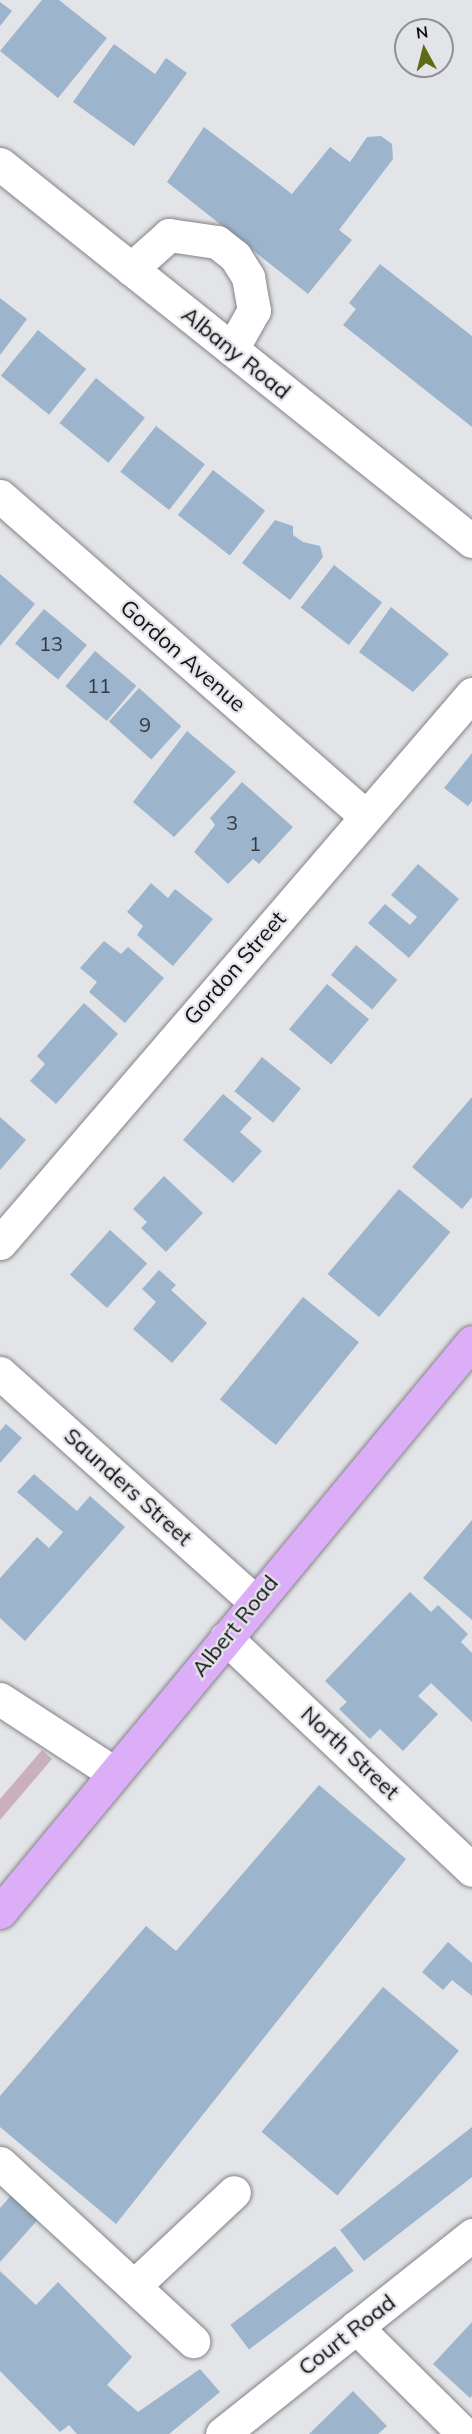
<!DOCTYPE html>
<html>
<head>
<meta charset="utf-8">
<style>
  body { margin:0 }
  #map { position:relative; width:472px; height:2434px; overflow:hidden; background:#e3e4e8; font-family:Mulish,sans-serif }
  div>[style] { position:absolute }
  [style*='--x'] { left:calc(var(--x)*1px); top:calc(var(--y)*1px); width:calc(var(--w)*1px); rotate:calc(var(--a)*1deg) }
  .green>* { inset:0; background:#caafbd }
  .building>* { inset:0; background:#9cb4cc; transform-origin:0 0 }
  .roads { filter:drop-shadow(0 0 2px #838388) drop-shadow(0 0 2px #838388) }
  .minor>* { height:33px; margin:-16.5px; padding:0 16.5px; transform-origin:16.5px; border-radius:16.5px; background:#fff }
  .highway>* { height:33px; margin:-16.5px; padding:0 16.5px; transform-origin:16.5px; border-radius:16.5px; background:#dcaef7 }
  span { translate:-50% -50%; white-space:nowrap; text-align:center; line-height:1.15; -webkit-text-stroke:4.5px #e3e4e8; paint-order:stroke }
  .number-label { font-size:20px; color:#343a42 }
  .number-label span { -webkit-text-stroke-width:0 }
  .street-label { font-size:22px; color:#121214 }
  .north { position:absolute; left:394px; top:18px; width:60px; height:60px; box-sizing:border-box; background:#e3e4e8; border:2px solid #8f9093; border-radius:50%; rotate:353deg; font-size:16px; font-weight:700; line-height:24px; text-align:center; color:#121214 }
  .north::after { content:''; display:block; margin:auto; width:21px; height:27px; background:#5e6b14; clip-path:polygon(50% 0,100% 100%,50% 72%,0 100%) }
</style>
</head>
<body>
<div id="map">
  <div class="green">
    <div style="clip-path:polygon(42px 1750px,52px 1759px,0 1820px,0 1799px)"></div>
  </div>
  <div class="building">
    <div style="clip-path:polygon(42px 0,59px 0,107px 38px,58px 98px,0 51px)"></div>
    <div style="clip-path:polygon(0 2px,12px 11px,0 26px)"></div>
    <div style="clip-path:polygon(114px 44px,155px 74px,166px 58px,187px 73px,134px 146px,73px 102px)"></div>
    <div style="clip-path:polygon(204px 127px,292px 194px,330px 147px,350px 162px,367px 137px,381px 136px,392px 144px,393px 159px,339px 230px,352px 240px,308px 294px,167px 182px)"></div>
    <div style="clip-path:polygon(380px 264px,472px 336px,472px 427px,343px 325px,356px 309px,349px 303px)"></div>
    <div style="clip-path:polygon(0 298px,27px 319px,0 355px)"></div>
    <div style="left:38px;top:330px;width:62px;height:59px;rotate:39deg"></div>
    <div style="left:96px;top:378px;width:63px;height:58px;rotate:39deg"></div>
    <div style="left:156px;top:426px;width:62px;height:58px;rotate:38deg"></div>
    <div style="left:213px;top:470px;width:66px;height:57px;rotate:38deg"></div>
    <div style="clip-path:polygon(275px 520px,293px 526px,293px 535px,303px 542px,320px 546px,323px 557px,290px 600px,242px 563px)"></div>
    <div style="left:334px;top:565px;width:61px;height:54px;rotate:38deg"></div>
    <div style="clip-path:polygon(0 574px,35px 604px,0 646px)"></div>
    <div style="clip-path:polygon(391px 607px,449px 654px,413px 692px,359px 652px)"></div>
    <div style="left:44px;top:609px;width:56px;height:45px;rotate:40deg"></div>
    <div style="left:95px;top:651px;width:54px;height:46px;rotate:40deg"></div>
    <div style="left:139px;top:688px;width:57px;height:45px;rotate:42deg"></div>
    <div style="clip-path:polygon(187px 731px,236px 772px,174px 837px,133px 802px)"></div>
    <div style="clip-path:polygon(472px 753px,472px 801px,468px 806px,444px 788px)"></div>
    <div style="clip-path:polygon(242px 782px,293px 827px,259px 864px,253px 859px,228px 884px,194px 852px,215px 825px,210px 818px)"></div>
    <div style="clip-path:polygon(418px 864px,459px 899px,409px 958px,368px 923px,385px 904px,410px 925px,417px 917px,391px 895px)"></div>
    <div style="clip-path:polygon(151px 883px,168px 898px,175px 889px,213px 919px,173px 966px,137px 935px,143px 926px,127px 912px)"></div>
    <div style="clip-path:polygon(104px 941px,121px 954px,128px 947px,164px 978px,125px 1023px,89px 992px,97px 982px,80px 968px)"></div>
    <div style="left:356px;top:945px;width:54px;height:39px;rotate:40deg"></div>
    <div style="left:327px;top:984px;width:55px;height:59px;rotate:40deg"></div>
    <div style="clip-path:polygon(84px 1003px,118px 1034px,56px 1104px,30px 1081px,45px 1064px,37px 1056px)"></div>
    <div style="left:262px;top:1057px;width:50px;height:44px;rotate:39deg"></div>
    <div style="clip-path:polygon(223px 1094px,252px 1118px,240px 1132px,262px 1151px,233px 1183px,183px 1140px)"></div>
    <div style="clip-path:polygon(472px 1097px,472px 1197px,462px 1209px,412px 1167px)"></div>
    <div style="clip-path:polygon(0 1117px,26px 1140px,0 1170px)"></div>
    <div style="clip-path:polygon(164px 1176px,203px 1213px,166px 1252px,141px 1228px,147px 1222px,133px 1209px)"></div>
    <div style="left:399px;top:1189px;width:67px;height:111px;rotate:40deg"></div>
    <div style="left:110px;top:1230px;width:50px;height:60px;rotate:42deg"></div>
    <div style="clip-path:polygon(159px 1270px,176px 1285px,171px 1290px,207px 1323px,172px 1363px,133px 1329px,156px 1302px,142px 1289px)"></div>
    <div style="left:303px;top:1297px;width:72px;height:132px;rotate:39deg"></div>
    <div style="clip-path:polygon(6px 1424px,22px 1438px,0 1463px,0 1431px)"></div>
    <div style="clip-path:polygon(34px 1474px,77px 1511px,90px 1496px,125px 1527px,25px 1641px,0 1618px,0 1578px,37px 1537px,49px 1548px,63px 1532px,17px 1492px)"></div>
    <div style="clip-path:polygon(472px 1520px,472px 1620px,423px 1578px)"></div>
    <div style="clip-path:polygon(410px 1592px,431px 1612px,438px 1605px,468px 1634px,461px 1642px,472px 1653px,472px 1722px,431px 1683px,418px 1696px,438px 1714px,403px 1751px,380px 1729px,370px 1739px,339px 1709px,347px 1702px,325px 1681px)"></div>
    <div style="clip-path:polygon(319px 1785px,406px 1859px,116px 2224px,0 2127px,0 2096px,146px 1926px,176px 1951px)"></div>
    <div style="clip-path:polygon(448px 1942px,472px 1963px,472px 1996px,452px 1980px,443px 1990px,422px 1972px)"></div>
    <div style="left:383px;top:1987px;width:99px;height:189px;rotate:40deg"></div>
    <div style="clip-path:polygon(472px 2127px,472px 2177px,364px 2261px,340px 2230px)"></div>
    <div style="clip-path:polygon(15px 2191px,42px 2215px,0 2262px,0 2208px)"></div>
    <div style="left:335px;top:2246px;width:31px;height:131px;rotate:53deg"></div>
    <div style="clip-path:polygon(0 2271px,36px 2305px,58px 2282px,132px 2357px,107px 2385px,138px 2412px,200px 2369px,220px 2392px,169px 2434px,77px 2434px,69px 2425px,60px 2432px,0 2371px)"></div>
    <div style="clip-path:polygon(472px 2322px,472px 2396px,470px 2398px,433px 2364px)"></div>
    <div style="clip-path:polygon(353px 2391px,387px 2426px,378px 2434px,309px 2434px)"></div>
  </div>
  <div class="roads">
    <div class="minor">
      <div style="--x:0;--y:164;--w:604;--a:38.62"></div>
      <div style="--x:131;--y:269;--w:51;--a:-41.8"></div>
      <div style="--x:169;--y:235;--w:49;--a:8.3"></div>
      <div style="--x:217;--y:242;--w:23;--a:38"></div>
      <div style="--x:235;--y:256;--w:25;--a:58"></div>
      <div style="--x:248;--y:277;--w:34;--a:80"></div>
      <div style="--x:254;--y:310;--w:45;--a:119.4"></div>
      <div style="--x:0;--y:496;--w:486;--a:41.2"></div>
      <div style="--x:0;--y:1243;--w:724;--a:-49.31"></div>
      <div style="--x:0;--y:1373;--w:343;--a:41.9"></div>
      <div style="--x:226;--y:1638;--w:338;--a:43.3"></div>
      <div style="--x:0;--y:1699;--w:136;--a:33"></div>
      <div style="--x:0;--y:2163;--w:263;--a:42.7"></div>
      <div style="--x:134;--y:2286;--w:137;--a:-43.2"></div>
      <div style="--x:356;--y:2327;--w:152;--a:44.7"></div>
      <div style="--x:222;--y:2434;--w:320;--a:-38.5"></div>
    </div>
    <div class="highway">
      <div style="--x:0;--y:1912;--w:740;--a:-50.37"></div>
    </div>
  </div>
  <div class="number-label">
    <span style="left:51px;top:643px">13</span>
    <span style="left:99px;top:685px">11</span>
    <span style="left:145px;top:724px">9</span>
    <span style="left:232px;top:822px">3</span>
    <span style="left:255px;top:843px">1</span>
  </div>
  <div class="street-label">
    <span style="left:236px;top:353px;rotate:39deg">Albany Road</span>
    <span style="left:183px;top:656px;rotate:41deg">Gordon Avenue</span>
    <span style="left:235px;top:968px;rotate:-49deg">Gordon Street</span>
    <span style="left:128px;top:1487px;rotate:42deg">Saunders Street</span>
    <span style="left:235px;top:1626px;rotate:-51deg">Albert Road</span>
    <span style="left:350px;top:1753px;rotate:43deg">North Street</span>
    <span style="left:347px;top:2335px;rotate:-38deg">Court Road</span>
  </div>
  <div class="north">N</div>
</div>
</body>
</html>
